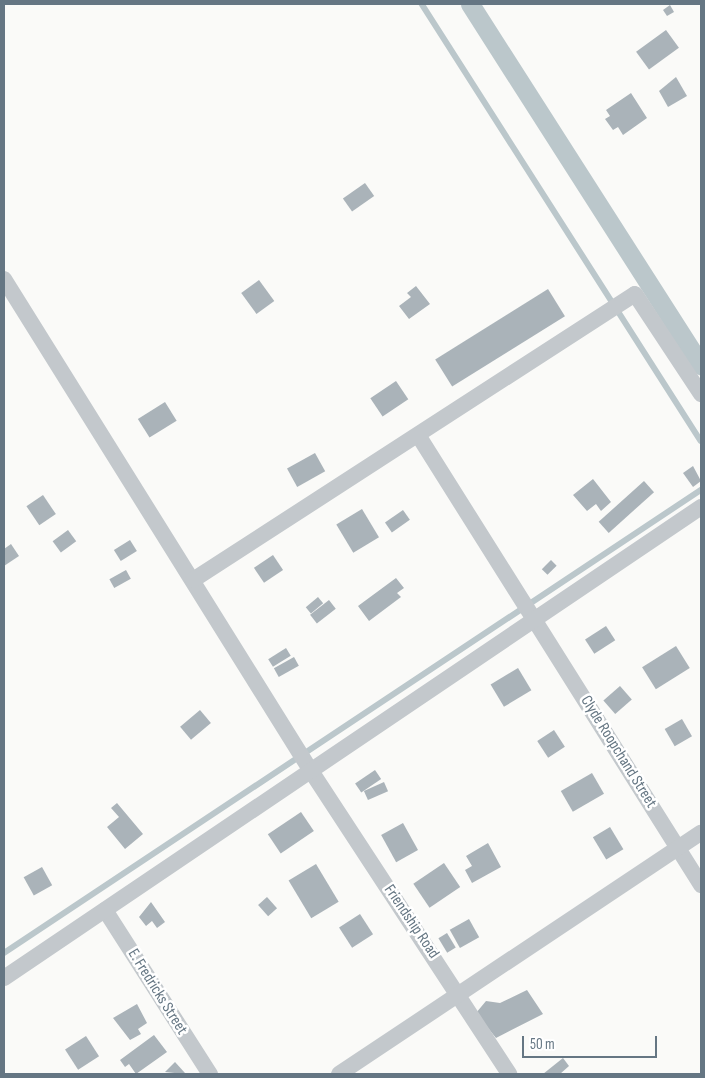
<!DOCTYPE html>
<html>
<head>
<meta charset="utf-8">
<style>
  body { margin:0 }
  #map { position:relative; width:705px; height:1078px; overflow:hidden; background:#fafaf8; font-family:"Sofia Sans Condensed",sans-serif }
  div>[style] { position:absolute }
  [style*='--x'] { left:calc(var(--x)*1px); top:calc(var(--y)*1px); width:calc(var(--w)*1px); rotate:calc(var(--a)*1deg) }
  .stream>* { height:5.5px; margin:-2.75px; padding:0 2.75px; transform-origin:2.75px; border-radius:2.75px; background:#bbc7cb }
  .canal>* { height:19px; margin:-9.5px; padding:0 9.5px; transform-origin:9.5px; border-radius:9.5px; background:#bbc7cb }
  .building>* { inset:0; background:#aab3b9; transform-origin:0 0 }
  .street>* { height:16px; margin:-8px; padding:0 8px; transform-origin:8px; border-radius:8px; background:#c3c8cc }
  span { translate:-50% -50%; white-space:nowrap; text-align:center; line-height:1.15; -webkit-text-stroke:5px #fff; paint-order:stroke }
  .street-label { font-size:16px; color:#657683 }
  .frame { position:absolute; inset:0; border:5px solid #657683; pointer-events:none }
  .scale { position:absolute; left:522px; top:1036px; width:135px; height:22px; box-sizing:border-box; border:2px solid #657683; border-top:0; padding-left:6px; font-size:15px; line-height:18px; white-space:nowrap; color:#657683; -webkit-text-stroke:4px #fff; paint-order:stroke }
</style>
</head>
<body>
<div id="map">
  <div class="stream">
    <div style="--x:422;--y:4;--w:518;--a:57.44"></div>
    <div style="--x:4;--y:953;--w:837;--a:-33.6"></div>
  </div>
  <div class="canal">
    <div style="--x:470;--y:4;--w:429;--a:57.4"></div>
  </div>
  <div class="building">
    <div style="clip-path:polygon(670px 5px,674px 12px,667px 16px,663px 10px)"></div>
    <div style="left:666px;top:30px;width:22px;height:37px;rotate:54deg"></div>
    <div style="clip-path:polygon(676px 77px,687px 96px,668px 107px,659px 91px)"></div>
    <div style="clip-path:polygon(631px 93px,647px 118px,623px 135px,618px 127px,613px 130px,605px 119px,610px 116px,606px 110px)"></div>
    <div style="left:365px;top:183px;width:16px;height:27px;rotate:55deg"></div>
    <div style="left:259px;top:280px;width:26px;height:22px;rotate:54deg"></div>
    <div style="clip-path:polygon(416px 286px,430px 304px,409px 319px,399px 306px,411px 297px,407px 293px)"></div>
    <div style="left:548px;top:289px;width:32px;height:133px;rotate:58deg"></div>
    <div style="left:396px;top:381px;width:22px;height:31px;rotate:56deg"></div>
    <div style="left:165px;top:402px;width:22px;height:32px;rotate:58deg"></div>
    <div style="left:315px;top:453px;width:21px;height:32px;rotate:61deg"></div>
    <div style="clip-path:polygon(693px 466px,701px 481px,693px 487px,683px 473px)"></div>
    <div style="clip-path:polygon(593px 479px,611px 502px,601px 511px,596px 504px,587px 511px,573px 495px)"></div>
    <div style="left:644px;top:481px;width:15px;height:61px;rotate:48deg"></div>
    <div style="left:43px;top:495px;width:23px;height:20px;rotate:56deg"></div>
    <div style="left:362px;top:509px;width:33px;height:30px;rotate:59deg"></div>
    <div style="left:403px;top:510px;width:12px;height:22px;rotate:55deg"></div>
    <div style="left:68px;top:530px;width:14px;height:19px;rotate:54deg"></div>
    <div style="left:130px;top:540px;width:13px;height:19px;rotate:58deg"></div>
    <div style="clip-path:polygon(11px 544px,19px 556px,4px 566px,4px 549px)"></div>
    <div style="left:273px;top:555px;width:18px;height:23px;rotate:56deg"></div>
    <div style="left:551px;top:560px;width:8px;height:13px;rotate:45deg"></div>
    <div style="left:126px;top:570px;width:10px;height:19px;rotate:61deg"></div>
    <div style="clip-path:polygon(396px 578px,404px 588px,397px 593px,401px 597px,369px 621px,358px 606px)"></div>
    <div style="left:318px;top:597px;width:8px;height:16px;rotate:50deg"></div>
    <div style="left:329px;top:600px;width:11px;height:24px;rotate:52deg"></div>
    <div style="left:606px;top:626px;width:17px;height:25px;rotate:57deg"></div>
    <div style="left:676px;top:646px;width:26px;height:40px;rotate:58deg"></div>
    <div style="left:286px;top:648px;width:9px;height:21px;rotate:58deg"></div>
    <div style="left:294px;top:657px;width:10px;height:23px;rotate:61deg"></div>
    <div style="left:518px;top:668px;width:26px;height:32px;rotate:59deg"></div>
    <div style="left:620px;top:686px;width:18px;height:22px;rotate:49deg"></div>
    <div style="left:200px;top:710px;width:17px;height:26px;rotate:50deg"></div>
    <div style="left:682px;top:719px;width:20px;height:20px;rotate:60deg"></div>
    <div style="left:554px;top:730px;width:20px;height:20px;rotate:57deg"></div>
    <div style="left:375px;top:770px;width:11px;height:24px;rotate:56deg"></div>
    <div style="left:592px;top:773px;width:24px;height:36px;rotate:60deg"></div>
    <div style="left:384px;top:782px;width:10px;height:22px;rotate:66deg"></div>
    <div style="clip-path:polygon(117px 803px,143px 834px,125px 849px,107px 827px,119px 817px,111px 808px)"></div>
    <div style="left:301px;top:812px;width:23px;height:40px;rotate:56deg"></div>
    <div style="left:403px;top:823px;width:31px;height:25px;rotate:61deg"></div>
    <div style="left:610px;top:827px;width:26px;height:20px;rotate:59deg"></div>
    <div style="clip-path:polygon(488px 843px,501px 867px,472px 883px,465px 870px,472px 866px,466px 856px)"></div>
    <div style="left:444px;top:863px;width:29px;height:37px;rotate:56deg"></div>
    <div style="left:316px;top:864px;width:44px;height:32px;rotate:59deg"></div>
    <div style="left:42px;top:867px;width:21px;height:21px;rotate:61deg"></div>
    <div style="left:267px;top:897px;width:15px;height:12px;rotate:48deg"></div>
    <div style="clip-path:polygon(151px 902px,165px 922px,157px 928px,152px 921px,146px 926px,139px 917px)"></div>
    <div style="left:360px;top:914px;width:24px;height:25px;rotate:57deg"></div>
    <div style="left:469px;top:919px;width:21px;height:22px;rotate:61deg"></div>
    <div style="left:447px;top:933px;width:17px;height:10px;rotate:59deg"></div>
    <div style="clip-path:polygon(527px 990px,543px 1014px,496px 1038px,476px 1013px,486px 1001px,500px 1003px)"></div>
    <div style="clip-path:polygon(137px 1004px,147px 1023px,138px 1029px,141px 1034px,130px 1040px,113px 1018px)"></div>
    <div style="clip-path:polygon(154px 1035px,167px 1052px,136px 1074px,129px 1064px,125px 1067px,120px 1060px)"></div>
    <div style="left:86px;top:1036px;width:24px;height:25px;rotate:57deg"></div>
    <div style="clip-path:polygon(563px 1058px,569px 1066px,560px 1074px,543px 1074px)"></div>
    <div style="clip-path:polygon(175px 1062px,185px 1073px,184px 1074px,165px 1072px)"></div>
  </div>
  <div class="street">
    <div style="--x:4;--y:279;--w:580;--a:58.04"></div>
    <div style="--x:311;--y:771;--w:362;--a:56.8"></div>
    <div style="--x:418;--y:435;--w:532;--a:57.83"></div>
    <div style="--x:193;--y:580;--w:526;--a:-32.91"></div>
    <div style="--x:635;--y:294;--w:120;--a:56.6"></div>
    <div style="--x:105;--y:910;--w:195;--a:57.4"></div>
    <div style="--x:4;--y:978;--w:841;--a:-34.05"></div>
    <div style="--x:339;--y:1074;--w:435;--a:-33.7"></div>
  </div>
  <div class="street-label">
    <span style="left:618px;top:752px;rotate:58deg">Clyde Roopchand Street</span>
    <span style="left:411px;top:922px;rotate:56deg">Friendship Road</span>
    <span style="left:157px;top:992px;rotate:58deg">E. Fredricks Street</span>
  </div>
  <div class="frame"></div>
  <div class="scale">50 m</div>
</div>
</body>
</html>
